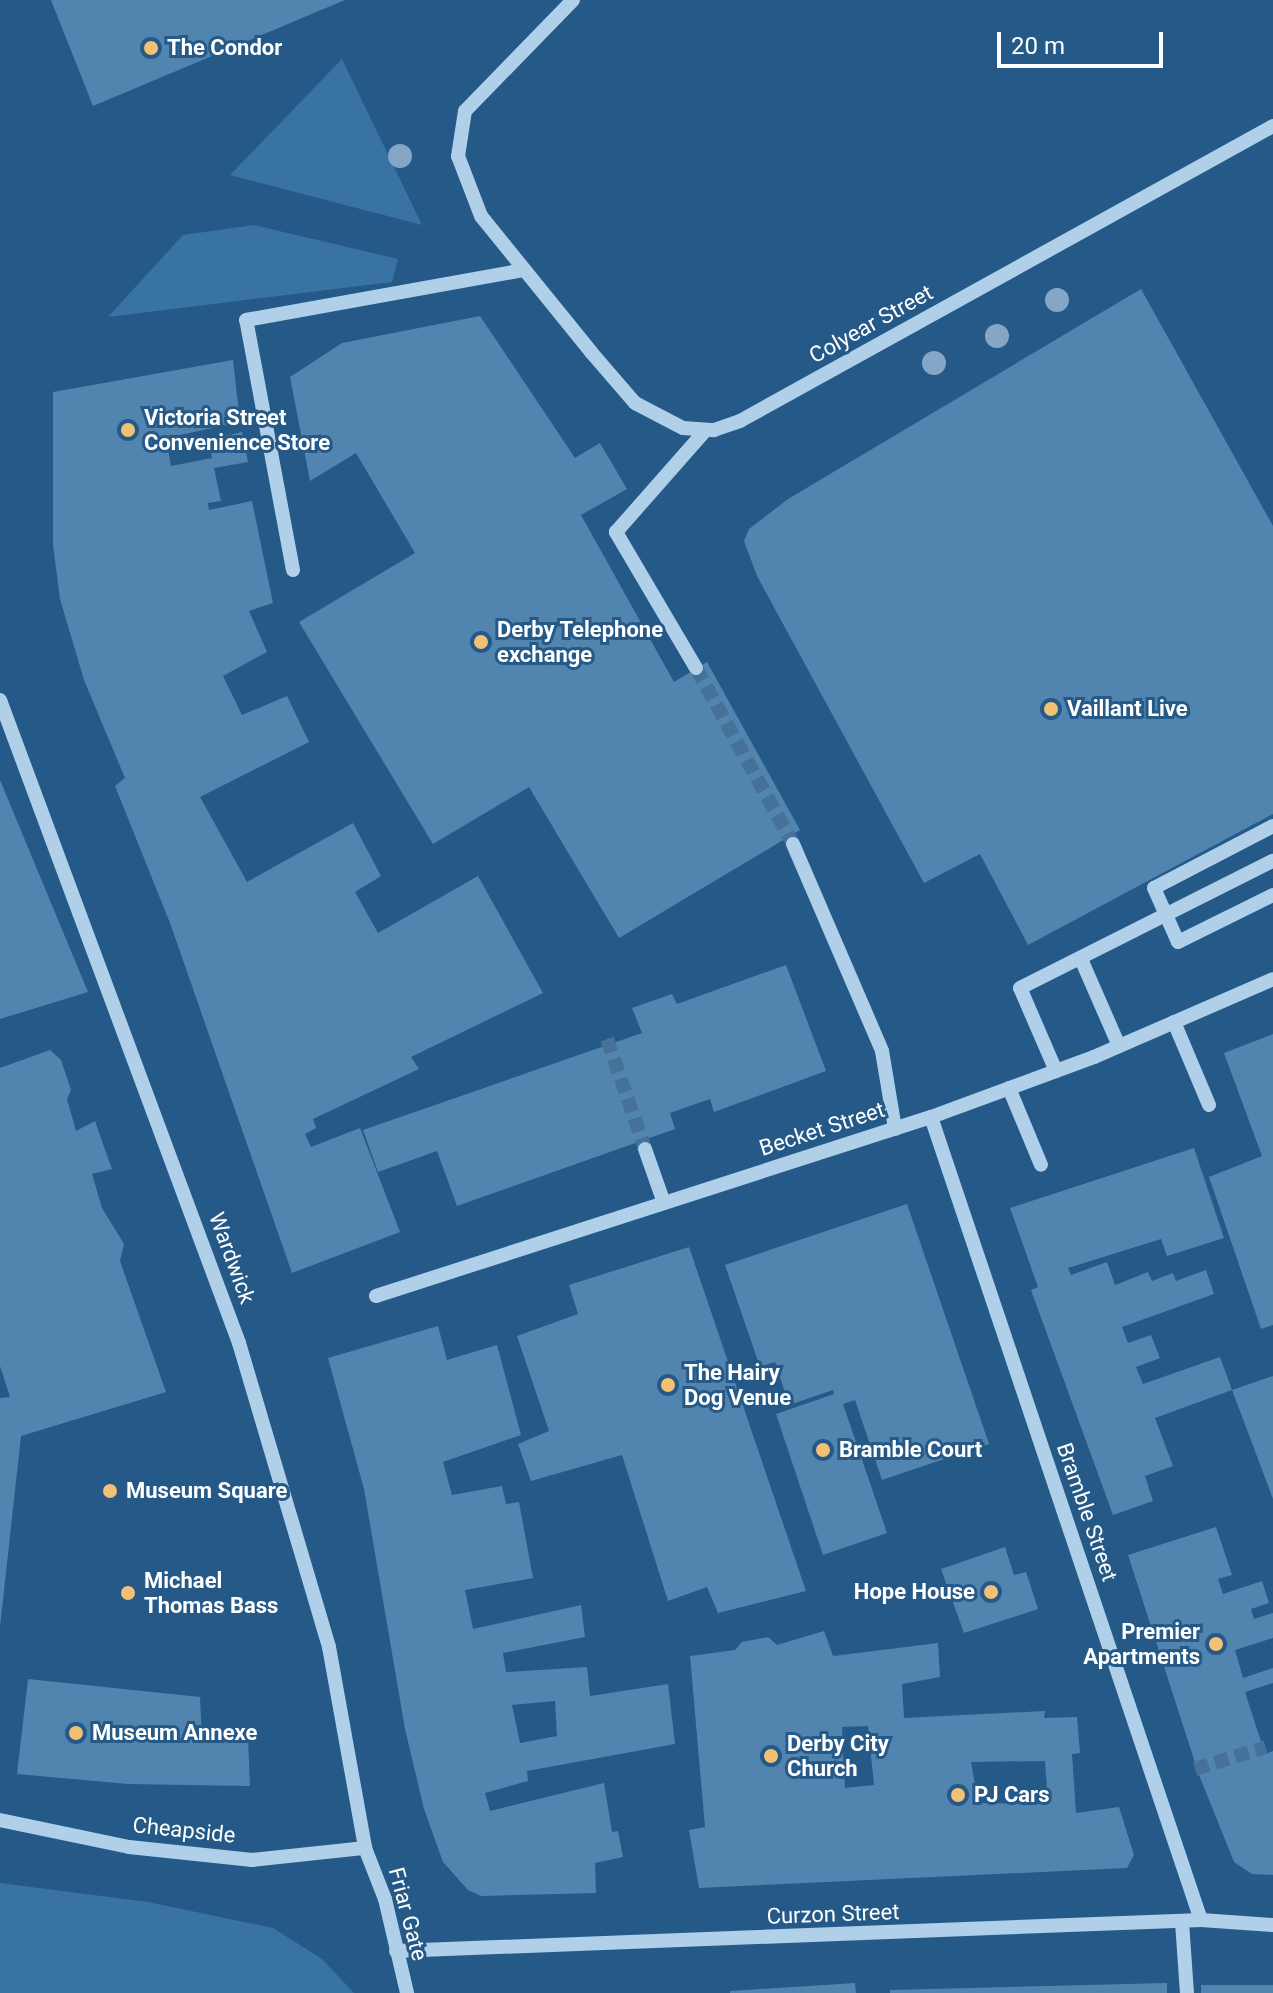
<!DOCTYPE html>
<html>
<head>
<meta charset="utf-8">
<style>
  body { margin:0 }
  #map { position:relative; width:1273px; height:1993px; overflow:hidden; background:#255987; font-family:Roboto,sans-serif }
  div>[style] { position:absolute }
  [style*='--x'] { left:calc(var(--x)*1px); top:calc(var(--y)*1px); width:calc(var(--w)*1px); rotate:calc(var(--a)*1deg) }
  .green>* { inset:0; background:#3973a3 }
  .building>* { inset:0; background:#5185b0; transform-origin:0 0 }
  .minor-tunnel>* { height:14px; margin-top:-7px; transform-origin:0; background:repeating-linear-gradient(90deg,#467299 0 14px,transparent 0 21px) }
  .minor>* { height:14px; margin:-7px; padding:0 7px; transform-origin:7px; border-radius:7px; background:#b0cfe9 }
  .trees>* { width:24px; height:24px; margin:-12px; border-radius:50%; background:#85a7c5 }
  .dots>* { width:22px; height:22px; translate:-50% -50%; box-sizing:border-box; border:4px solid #255987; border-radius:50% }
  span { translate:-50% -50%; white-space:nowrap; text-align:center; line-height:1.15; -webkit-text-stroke:6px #255987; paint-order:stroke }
  .poi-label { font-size:22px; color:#fff; font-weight:700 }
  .left { translate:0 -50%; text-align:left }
  .right { translate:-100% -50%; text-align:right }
  .street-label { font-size:22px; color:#fff }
  .scale { position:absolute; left:997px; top:32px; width:166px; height:36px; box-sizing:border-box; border:4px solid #fff; border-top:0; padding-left:10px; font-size:24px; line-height:28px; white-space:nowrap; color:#fff; -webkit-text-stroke:6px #255987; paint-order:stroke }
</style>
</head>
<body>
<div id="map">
  <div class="green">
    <div style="clip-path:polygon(342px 59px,422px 225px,230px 175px)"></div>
    <div style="clip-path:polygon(254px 225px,398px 259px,392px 282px,108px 317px,183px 235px)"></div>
    <div style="clip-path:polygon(0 1883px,148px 1902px,273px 1928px,322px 1959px,354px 1993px,0 1993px)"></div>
  </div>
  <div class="building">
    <div style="clip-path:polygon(51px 0,345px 0,93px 106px)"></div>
    <div style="clip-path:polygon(1141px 289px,1273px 526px,1273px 814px,1028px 945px,980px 854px,924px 883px,757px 576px,744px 541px,749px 529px,788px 499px)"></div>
    <div style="clip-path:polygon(480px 316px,575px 458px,600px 443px,627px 489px,581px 515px,674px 682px,707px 662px,800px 830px,619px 938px,529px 787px,433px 844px,299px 622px,415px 553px,356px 453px,310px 481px,290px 377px,342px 343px)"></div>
    <div style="clip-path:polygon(233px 360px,240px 422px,166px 438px,171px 466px,212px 458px,208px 440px,242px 432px,248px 462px,214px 468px,221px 501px,208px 503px,209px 510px,252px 501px,273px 603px,249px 611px,267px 652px,223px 676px,242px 715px,287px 696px,309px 742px,200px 797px,247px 882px,353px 823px,381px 876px,355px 892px,378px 933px,478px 876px,543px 993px,411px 1057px,419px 1069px,313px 1119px,316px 1128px,305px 1134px,311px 1147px,360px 1128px,400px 1232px,292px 1273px,170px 923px,115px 786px,125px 778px,84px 680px,60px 599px,53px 545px,53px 392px)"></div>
    <div style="clip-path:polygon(0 780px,88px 992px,0 1019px)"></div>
    <div style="clip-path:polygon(786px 965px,826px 1071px,714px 1112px,710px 1099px,670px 1113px,675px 1129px,457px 1206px,437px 1151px,378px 1172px,363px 1130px,642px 1033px,632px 1008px,672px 994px,677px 1004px)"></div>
    <div style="clip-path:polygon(1273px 1034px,1273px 1325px,1261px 1329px,1209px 1177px,1262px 1156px,1224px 1053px)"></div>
    <div style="clip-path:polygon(50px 1050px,61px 1060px,71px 1090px,67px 1099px,76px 1131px,95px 1121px,103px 1144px,112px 1169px,92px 1174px,102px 1208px,124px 1244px,120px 1261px,166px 1392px,21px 1436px,0 1627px,0 1398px,10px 1397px,0 1366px,0 1068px)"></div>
    <div style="clip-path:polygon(1194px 1148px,1224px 1238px,1167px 1256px,1161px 1239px,1068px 1268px,1071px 1275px,1107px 1262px,1115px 1285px,1148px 1272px,1152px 1281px,1173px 1273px,1176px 1281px,1206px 1270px,1214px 1294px,1122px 1327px,1128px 1343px,1151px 1335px,1160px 1358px,1136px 1367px,1143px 1384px,1220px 1357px,1232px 1390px,1273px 1376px,1273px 1499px,1232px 1390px,1155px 1418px,1173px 1466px,1145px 1476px,1153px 1501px,1113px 1515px,1031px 1290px,1038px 1287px,1010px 1208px)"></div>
    <div style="clip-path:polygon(907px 1204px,989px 1444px,882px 1480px,855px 1400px,843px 1404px,887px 1533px,823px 1555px,776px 1414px,834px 1394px,833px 1390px,789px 1405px,775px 1362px,760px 1367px,725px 1265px)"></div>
    <div style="clip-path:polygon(689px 1247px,806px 1591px,718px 1613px,707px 1587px,668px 1601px,622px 1455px,531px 1481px,518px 1444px,549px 1431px,517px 1336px,578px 1314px,569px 1285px)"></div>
    <div style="clip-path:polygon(evenodd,438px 1326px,447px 1360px,497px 1345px,521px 1435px,443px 1462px,452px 1495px,502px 1486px,506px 1504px,519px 1502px,533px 1578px,465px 1590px,473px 1629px,581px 1605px,585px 1637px,503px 1653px,506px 1672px,587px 1667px,590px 1696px,668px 1684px,675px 1744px,527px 1771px,528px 1781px,485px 1793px,490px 1811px,604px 1783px,612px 1832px,618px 1831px,623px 1857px,595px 1863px,596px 1893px,481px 1896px,468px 1890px,443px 1862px,424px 1809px,405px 1729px,364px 1489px,328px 1358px,438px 1326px,555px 1701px,557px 1736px,520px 1743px,512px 1705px,555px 1701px)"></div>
    <div style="clip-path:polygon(1216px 1527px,1232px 1575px,1218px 1579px,1223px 1594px,1262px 1581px,1269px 1603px,1251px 1609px,1254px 1619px,1273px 1613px,1273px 1638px,1235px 1650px,1243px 1678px,1273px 1668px,1273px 1683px,1245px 1692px,1265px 1754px,1273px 1751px,1273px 1875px,1252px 1874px,1234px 1862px,1199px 1775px,1128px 1555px)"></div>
    <div style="clip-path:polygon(1005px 1547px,1014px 1575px,1026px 1572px,1038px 1609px,964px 1633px,941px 1569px)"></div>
    <div style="clip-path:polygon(evenodd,824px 1631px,833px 1656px,938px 1643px,940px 1677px,902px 1684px,904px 1718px,1045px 1711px,1044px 1718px,1077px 1717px,1080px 1753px,1072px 1754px,1076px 1813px,1119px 1807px,1134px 1855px,1127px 1868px,699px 1888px,689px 1830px,705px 1827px,690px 1656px,735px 1650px,742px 1642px,768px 1637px,777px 1645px,824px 1631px,868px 1726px,874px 1785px,845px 1788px,842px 1727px,868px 1726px,824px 1631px,1045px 1761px,1048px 1804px,978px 1803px,971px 1762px,1045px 1761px)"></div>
    <div style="clip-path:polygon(28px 1679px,200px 1697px,202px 1740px,248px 1740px,250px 1786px,128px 1784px,17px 1774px)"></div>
    <div style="clip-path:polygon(855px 1983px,856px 1993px,730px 1993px,730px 1991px)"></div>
    <div style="clip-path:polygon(1167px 1983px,1167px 1993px,890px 1993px,890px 1990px)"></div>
    <div style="left:1201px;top:1985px;width:72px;height:8px"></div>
  </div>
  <div class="minor-tunnel">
    <div style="--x:696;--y:668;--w:201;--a:61.1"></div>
    <div style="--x:607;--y:1039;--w:116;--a:70.9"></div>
    <div style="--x:1195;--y:1769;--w:74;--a:-17.2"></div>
  </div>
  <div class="minor">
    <div style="--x:573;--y:0;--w:155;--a:134.2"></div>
    <div style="--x:465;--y:111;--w:46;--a:98.8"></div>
    <div style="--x:458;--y:156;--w:64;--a:69"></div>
    <div style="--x:481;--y:216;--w:175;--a:51"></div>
    <div style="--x:591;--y:352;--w:67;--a:49.2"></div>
    <div style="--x:635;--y:403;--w:54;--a:27.5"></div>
    <div style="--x:683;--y:428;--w:31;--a:4"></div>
    <div style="--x:714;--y:430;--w:28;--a:-19"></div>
    <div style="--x:740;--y:421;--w:609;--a:-28.96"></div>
    <div style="--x:293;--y:570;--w:254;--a:-100.6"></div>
    <div style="--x:246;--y:320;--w:283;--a:-10.2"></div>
    <div style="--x:696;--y:668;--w:158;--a:-120.5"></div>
    <div style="--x:616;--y:532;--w:136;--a:-48.6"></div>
    <div style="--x:0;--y:700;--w:686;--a:69.61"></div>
    <div style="--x:239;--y:1343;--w:317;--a:73.5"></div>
    <div style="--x:329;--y:1647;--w:204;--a:79.8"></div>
    <div style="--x:365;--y:1848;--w:55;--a:68.6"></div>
    <div style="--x:385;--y:1899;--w:97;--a:76.8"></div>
    <div style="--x:1273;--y:826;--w:134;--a:152.5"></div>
    <div style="--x:1154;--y:888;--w:59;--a:66"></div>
    <div style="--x:1178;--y:942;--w:106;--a:-26.3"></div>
    <div style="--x:793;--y:844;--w:225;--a:66.7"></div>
    <div style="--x:882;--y:1051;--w:79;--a:80.5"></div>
    <div style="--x:1081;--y:959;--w:95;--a:66.4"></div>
    <div style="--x:1174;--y:1022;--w:90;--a:67.1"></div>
    <div style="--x:1056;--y:1071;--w:90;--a:-113.4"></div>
    <div style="--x:1020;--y:988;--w:283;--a:-26.7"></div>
    <div style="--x:1009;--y:1088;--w:83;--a:67.4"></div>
    <div style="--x:931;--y:1117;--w:847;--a:71.42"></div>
    <div style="--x:645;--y:1149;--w:57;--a:70.6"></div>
    <div style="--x:376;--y:1296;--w:583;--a:-17.88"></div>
    <div style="--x:931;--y:1117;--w:174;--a:-20.2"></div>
    <div style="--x:1094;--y:1057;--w:195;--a:-23.5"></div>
    <div style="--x:0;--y:1820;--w:132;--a:11.8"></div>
    <div style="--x:129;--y:1847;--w:124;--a:6"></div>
    <div style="--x:252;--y:1860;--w:114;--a:-6.1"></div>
    <div style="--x:1182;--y:1922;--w:71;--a:86"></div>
    <div style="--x:396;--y:1951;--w:806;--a:-2.21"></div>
    <div style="--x:1201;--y:1920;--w:72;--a:4"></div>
  </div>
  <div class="trees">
    <div style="left:400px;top:156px"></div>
    <div style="left:1057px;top:300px"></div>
    <div style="left:997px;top:336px"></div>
    <div style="left:934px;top:363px"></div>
  </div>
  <div class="dots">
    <div style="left:151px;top:48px;background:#f2c174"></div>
    <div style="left:128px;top:430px;background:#f2c174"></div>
    <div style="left:481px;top:642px;background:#f2c174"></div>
    <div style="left:1051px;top:709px;background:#f2c174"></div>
    <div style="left:668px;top:1385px;background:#f2c174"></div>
    <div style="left:823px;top:1450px;background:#f2c174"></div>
    <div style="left:110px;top:1491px;background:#f2c174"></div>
    <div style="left:991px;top:1592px;background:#f2c174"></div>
    <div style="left:128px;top:1593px;background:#f2c174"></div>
    <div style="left:1216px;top:1644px;background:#f2c174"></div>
    <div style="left:76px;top:1733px;background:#f2c174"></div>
    <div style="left:771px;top:1756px;background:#f2c174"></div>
    <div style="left:958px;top:1795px;background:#f2c174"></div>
  </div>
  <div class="poi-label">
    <span class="left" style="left:167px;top:48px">The Condor</span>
    <span class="left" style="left:144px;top:430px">Victoria Street<br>Convenience Store</span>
    <span class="left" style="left:497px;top:642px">Derby Telephone<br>exchange</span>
    <span class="left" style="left:1067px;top:709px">Vaillant Live</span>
    <span class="left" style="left:684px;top:1385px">The Hairy<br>Dog Venue</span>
    <span class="left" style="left:839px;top:1450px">Bramble Court</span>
    <span class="left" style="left:126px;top:1491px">Museum Square</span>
    <span class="left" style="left:144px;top:1593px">Michael<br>Thomas Bass</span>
    <span class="right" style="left:975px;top:1592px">Hope House</span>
    <span class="right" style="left:1200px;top:1644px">Premier<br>Apartments</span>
    <span class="left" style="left:92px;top:1733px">Museum Annexe</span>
    <span class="left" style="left:787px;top:1756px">Derby City<br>Church</span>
    <span class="left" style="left:974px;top:1795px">PJ Cars</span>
  </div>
  <div class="street-label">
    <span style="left:871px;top:324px;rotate:-29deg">Colyear Street</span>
    <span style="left:822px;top:1129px;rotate:-18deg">Becket Street</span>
    <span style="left:232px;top:1258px;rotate:70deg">Wardwick</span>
    <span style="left:1087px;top:1512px;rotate:71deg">Bramble Street</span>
    <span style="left:184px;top:1830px;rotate:6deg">Cheapside</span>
    <span style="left:408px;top:1914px;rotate:75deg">Friar Gate</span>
    <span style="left:833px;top:1914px;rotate:-2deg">Curzon Street</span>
  </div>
  <div class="scale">20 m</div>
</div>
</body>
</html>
